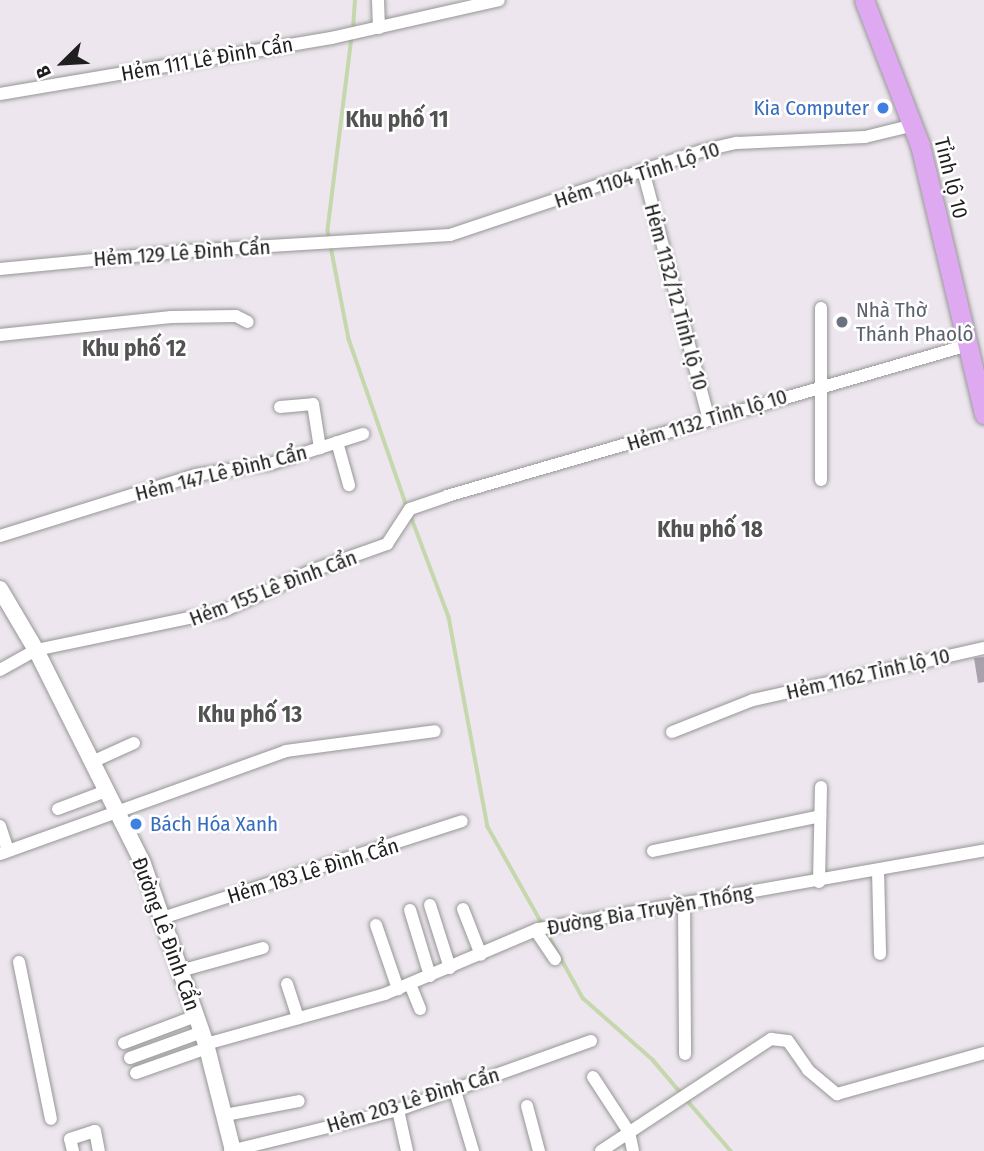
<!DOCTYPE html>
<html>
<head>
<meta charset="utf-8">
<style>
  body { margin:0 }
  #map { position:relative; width:984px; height:1151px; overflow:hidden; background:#ede6ee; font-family:"Fira Sans Condensed",sans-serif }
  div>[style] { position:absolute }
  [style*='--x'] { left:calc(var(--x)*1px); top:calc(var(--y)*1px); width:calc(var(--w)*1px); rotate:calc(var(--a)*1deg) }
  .stream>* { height:3.5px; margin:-1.75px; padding:0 1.75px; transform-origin:1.75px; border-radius:1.75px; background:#c5d7ac }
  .building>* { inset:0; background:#a8a2ac }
  .roads { filter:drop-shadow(0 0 2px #969696) drop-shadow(0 0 2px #969696) }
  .minor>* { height:12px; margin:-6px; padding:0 6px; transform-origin:6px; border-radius:6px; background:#fff }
  .tertiary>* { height:16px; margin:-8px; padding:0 8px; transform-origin:8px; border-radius:8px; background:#fff }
  .primary>* { height:19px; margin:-9.5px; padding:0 9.5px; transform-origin:9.5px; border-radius:9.5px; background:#dfa9f1 }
  .dots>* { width:19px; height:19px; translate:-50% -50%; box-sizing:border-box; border:4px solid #fff; border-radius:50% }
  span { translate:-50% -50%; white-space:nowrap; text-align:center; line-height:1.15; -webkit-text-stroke:5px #fff; paint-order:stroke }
  .street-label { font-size:21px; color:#1f1f1f }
  .shop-label { font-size:21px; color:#366cbe }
  .right { translate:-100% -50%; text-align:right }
  .left { translate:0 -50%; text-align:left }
  .worship-label { font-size:21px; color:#5b616d }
  .neighbourhood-label { font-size:23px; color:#525252; font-weight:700 }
  .north { position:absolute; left:28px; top:28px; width:70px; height:70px; -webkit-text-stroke:5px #fff; paint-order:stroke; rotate:246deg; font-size:19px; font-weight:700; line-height:28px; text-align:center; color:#1f1f1f }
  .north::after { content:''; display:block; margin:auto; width:24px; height:32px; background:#1f1f1f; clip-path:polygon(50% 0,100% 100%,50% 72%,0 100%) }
</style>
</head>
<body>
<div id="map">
  <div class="stream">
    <div style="--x:353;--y:29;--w:29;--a:-86"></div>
    <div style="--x:352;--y:37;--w:195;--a:97.1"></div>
    <div style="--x:328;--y:231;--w:110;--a:79"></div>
    <div style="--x:349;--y:339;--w:180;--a:70.9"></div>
    <div style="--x:411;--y:516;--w:108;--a:69.4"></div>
    <div style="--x:449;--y:617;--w:214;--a:79.5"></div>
    <div style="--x:488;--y:827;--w:112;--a:60.7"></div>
    <div style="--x:546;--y:931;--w:77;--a:61.1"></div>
    <div style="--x:583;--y:998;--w:94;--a:41.5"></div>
    <div style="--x:653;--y:1060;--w:43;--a:49.7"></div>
    <div style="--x:686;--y:1099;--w:69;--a:49.1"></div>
  </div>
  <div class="building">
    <div style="clip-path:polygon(984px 657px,984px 682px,978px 683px,974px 658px)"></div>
  </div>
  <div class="roads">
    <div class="minor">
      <div style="--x:378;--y:0;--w:28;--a:88"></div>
      <div style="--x:0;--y:94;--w:336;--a:-9.6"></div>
      <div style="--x:331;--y:38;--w:172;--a:-12.7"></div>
      <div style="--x:644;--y:174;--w:254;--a:75.2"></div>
      <div style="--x:0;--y:269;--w:189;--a:-5.5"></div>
      <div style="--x:188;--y:251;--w:262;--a:-3.5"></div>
      <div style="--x:450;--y:235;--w:265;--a:-18.5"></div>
      <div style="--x:701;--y:151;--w:37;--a:-13"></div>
      <div style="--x:737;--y:143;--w:128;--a:-2.7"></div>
      <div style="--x:865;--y:137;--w:50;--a:-13.8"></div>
      <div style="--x:0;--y:335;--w:172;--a:-6"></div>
      <div style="--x:171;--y:317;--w:65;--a:-0.9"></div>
      <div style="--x:236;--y:316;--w:13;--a:27"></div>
      <div style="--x:280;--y:407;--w:33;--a:-5"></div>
      <div style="--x:313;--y:404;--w:45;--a:81"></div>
      <div style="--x:337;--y:442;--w:45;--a:74.4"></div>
      <div style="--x:821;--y:480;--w:172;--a:-90"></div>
      <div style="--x:0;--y:536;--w:205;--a:-17.3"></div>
      <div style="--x:196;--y:475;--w:75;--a:-8.5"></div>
      <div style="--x:270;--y:464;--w:98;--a:-17.9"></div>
      <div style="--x:0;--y:670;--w:41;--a:-29.1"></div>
      <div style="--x:36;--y:650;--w:191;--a:-11.8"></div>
      <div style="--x:223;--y:611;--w:97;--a:-24.4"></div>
      <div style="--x:311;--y:571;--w:81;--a:-19.6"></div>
      <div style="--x:387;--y:544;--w:42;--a:-56.7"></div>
      <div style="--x:410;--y:509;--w:39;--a:-19"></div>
      <div style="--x:447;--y:496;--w:542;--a:-16.16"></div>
      <div style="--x:672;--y:732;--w:87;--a:-21.6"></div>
      <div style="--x:753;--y:700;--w:237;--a:-12.7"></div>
      <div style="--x:92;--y:762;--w:46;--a:-24.3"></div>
      <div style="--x:58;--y:809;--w:51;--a:-20.6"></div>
      <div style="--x:0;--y:826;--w:26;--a:72"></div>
      <div style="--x:653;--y:851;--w:171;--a:-11.8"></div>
      <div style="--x:0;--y:854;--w:304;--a:-19.8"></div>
      <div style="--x:286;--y:751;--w:150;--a:-7.6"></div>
      <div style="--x:878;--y:870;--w:84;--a:88.6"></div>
      <div style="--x:819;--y:882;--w:95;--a:-88.8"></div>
      <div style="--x:684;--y:903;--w:151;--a:89.6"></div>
      <div style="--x:430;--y:905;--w:66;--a:72.4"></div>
      <div style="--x:463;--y:909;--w:49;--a:68.6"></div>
      <div style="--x:410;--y:910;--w:69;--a:73.1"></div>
      <div style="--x:162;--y:918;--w:315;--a:-17.9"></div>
      <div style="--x:376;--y:925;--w:68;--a:71"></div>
      <div style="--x:536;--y:931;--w:34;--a:56"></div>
      <div style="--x:19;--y:962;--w:160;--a:78.5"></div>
      <div style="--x:180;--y:971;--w:86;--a:-15.5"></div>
      <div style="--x:287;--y:984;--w:36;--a:72"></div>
      <div style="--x:410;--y:984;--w:27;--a:68"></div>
      <div style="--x:124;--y:1043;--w:77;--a:-20.6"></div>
      <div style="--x:206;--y:1044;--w:186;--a:-15.6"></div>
      <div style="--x:385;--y:994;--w:166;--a:-23"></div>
      <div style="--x:538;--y:929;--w:453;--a:-10"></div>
      <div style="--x:130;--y:1058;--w:77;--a:-19.9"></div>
      <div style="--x:136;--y:1073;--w:75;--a:-19.4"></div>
      <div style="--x:593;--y:1077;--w:66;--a:56.8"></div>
      <div style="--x:629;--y:1132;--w:19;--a:78"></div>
      <div style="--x:455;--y:1091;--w:63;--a:73.3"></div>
      <div style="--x:527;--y:1106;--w:47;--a:75.1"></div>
      <div style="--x:398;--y:1110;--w:42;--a:77.6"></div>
      <div style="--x:225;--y:1115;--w:75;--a:-10.7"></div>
      <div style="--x:73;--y:1151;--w:12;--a:-104"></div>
      <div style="--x:70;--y:1139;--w:26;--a:-18"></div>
      <div style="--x:95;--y:1131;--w:20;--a:79"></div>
      <div style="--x:230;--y:1151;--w:173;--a:-13.7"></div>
      <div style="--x:398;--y:1110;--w:205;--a:-19.7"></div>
      <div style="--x:601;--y:1151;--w:204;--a:-33.4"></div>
      <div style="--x:771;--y:1039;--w:17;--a:7"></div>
      <div style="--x:788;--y:1041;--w:35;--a:55"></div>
      <div style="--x:808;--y:1070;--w:38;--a:40"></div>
      <div style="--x:837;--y:1094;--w:153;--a:-15.6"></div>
    </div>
    <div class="tertiary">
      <div style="--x:0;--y:589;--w:71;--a:59.5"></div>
      <div style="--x:36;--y:650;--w:239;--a:63.4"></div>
      <div style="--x:143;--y:864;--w:191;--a:70.7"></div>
      <div style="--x:206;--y:1044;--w:110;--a:75.8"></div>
    </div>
    <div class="primary">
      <div style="--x:864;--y:0;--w:155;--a:68.9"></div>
      <div style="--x:920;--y:145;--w:277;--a:76.6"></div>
    </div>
  </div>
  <div class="dots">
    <div style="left:883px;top:108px;background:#3f7fe0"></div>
    <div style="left:842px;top:322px;background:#6b7280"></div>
    <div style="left:136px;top:824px;background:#3f7fe0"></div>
  </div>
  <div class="street-label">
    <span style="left:207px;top:59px;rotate:-10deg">Hẻm 111 Lê Đình Cẩn</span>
    <span style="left:637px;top:175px;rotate:-18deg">Hẻm 1104 Tỉnh Lộ 10</span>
    <span style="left:951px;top:178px;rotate:76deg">Tỉnh lộ 10</span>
    <span style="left:182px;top:253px;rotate:-4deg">Hẻm 129 Lê Đình Cẩn</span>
    <span style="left:676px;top:297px;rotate:75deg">Hẻm 1132/12 Tỉnh lộ 10</span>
    <span style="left:707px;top:420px;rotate:-17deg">Hẻm 1132 Tỉnh lộ 10</span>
    <span style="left:221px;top:473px;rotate:-14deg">Hẻm 147 Lê Đình Cẩn</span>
    <span style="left:273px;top:588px;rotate:-21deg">Hẻm 155 Lê Đình Cẩn</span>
    <span style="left:868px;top:674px;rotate:-13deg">Hẻm 1162 Tỉnh lộ 10</span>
    <span style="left:313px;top:871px;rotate:-17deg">Hẻm 183 Lê Đình Cẩn</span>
    <span style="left:650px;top:910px;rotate:-10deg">Đường Bia Truyền Thống</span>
    <span style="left:166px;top:934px;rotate:70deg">Đường Lê Đình Cẩn</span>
    <span style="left:413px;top:1100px;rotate:-17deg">Hẻm 203 Lê Đình Cẩn</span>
  </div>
  <div class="shop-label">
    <span class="right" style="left:869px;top:108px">Kia Computer</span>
    <span class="left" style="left:150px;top:824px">Bách Hóa Xanh</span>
  </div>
  <div class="worship-label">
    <span class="left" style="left:856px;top:322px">Nhà Thờ<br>Thánh Phaolô</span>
  </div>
  <div class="neighbourhood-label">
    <span style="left:397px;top:119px">Khu phố 11</span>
    <span style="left:134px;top:348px">Khu phố 12</span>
    <span style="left:710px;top:529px">Khu phố 18</span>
    <span style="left:250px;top:714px">Khu phố 13</span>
  </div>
  <div class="north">B</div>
</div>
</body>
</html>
